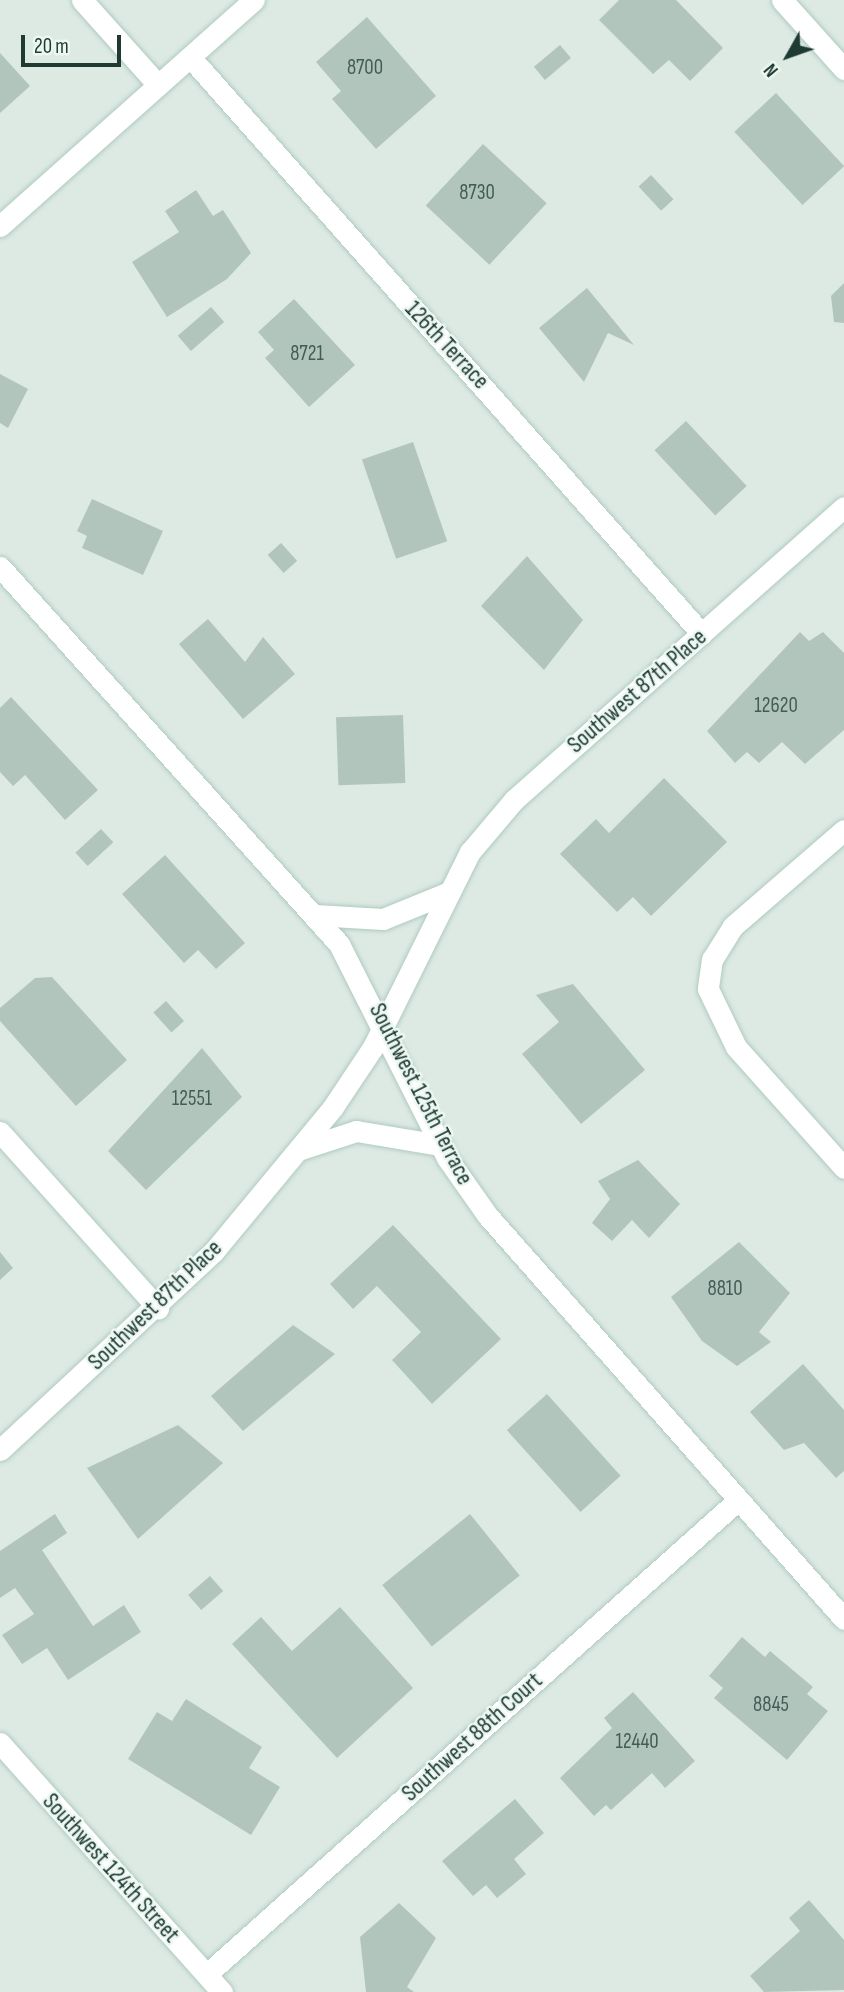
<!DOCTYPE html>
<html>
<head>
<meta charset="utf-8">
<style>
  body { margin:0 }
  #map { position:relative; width:844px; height:1992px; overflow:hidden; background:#ddeae4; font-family:"Sofia Sans Condensed",sans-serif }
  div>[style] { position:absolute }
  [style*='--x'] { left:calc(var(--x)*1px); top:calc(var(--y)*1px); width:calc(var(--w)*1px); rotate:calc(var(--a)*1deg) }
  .building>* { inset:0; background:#b2c5bd; transform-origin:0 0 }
  .roads { filter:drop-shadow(0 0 2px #afcac1) drop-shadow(0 0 2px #afcac1) }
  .street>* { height:21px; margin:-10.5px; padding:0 10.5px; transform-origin:10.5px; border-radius:10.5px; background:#fff }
  .secondary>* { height:21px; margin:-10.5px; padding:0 10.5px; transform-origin:10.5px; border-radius:10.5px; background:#fff }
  span { translate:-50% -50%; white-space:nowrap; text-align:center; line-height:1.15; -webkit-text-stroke:5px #edf7f2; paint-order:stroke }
  .number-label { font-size:21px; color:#435d56 }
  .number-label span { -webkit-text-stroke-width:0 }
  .street-label { font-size:24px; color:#1e3a33 }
  .north { position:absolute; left:753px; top:21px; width:70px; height:70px; -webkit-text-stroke:5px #edf7f2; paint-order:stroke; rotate:230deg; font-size:19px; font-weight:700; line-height:28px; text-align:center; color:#1e3a33 }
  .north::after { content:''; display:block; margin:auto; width:24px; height:32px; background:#1e3a33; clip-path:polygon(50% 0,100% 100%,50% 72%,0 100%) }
  .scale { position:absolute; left:21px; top:35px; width:100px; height:32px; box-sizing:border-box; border:4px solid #1e3a33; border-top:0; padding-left:9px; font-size:21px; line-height:24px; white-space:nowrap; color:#1e3a33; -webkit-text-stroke:5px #edf7f2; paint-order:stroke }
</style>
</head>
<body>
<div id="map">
  <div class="building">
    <div style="clip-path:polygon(619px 0,676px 0,723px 48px,690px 81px,669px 60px,653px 74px,599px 20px)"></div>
    <div style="clip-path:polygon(367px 17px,436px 96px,376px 149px,332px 99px,341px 91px,316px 62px)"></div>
    <div style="left:560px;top:45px;width:17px;height:34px;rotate:50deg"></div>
    <div style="clip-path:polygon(0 53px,30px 86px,0 113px)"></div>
    <div style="left:776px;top:93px;width:100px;height:57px;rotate:47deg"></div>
    <div style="left:483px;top:144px;width:87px;height:84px;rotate:43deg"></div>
    <div style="left:651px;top:175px;width:33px;height:17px;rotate:47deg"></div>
    <div style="clip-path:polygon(196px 190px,213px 216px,223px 210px,251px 253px,227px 279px,167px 317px,132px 262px,179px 232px,165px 211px)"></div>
    <div style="clip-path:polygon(844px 283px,844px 323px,834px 322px,831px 296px)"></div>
    <div style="clip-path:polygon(587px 288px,634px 345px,608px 333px,584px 382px,539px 328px)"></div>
    <div style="clip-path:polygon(294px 299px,355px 365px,309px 407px,265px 358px,274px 350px,258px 332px)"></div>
    <div style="left:211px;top:307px;width:20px;height:44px;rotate:49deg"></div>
    <div style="clip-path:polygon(0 374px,28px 389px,8px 428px,0 423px)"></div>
    <div style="left:686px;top:421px;width:89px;height:43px;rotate:47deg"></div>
    <div style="left:413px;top:442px;width:105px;height:54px;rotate:71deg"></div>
    <div style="clip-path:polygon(92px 499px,163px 531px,143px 575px,82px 548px,87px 536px,77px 531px)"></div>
    <div style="left:281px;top:543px;width:24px;height:18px;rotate:48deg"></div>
    <div style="clip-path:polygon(527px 556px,583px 620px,544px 670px,481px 606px)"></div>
    <div style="clip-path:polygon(208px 619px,245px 662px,263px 637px,295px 674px,243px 719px,179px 644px)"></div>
    <div style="clip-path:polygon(800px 632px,809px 641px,823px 632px,844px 653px,844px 730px,805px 764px,782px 742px,759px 763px,747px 752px,735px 763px,707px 731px)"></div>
    <div style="clip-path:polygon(11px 697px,98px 790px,65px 820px,25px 775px,13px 786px,0 772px,0 708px)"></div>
    <div style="left:403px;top:715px;width:68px;height:67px;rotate:88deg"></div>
    <div style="clip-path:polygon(664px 778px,727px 842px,651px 916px,633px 897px,617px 912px,560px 854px,596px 819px,609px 833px)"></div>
    <div style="left:101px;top:829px;width:18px;height:35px;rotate:47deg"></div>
    <div style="clip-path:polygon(165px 855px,245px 943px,216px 969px,198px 950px,184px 963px,122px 894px)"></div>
    <div style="clip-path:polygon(52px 977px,127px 1060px,76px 1106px,0 1021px,0 1008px,35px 978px)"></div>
    <div style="clip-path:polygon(573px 984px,645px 1070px,581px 1124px,522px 1054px,559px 1022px,536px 995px)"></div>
    <div style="left:166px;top:1001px;width:27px;height:17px;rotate:48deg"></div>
    <div style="clip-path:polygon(202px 1048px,242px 1097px,146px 1190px,108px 1151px)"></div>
    <div style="clip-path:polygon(638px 1160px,680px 1204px,649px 1238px,632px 1220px,612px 1241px,592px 1223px,610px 1199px,598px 1181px)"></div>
    <div style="clip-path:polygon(393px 1225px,501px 1339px,432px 1404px,392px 1360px,421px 1332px,377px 1286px,353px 1309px,330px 1284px)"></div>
    <div style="clip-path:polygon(739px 1242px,790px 1293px,759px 1332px,771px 1342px,737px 1366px,702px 1341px,671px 1297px)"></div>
    <div style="clip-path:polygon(0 1252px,13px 1268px,0 1280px)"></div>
    <div style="clip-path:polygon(293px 1325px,335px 1354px,243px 1431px,211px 1396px)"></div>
    <div style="clip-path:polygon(803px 1364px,844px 1410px,844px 1471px,836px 1478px,804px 1443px,784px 1450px,750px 1412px)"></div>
    <div style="left:547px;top:1394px;width:110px;height:54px;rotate:48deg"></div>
    <div style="clip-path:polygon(178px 1425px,223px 1463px,138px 1539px,87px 1468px)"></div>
    <div style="clip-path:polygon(55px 1514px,67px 1533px,42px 1550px,93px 1626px,124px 1605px,141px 1632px,68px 1680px,47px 1648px,22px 1664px,2px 1635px,34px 1614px,15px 1588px,0 1598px,0 1551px)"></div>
    <div style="left:470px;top:1514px;width:79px;height:113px;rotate:51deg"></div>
    <div style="left:210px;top:1576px;width:20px;height:29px;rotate:49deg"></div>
    <div style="clip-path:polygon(340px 1607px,413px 1688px,337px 1758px,232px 1644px,261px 1617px,292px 1651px)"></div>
    <div style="clip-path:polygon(742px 1637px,765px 1657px,770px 1651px,813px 1687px,807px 1694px,828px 1711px,787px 1760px,714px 1698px,723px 1688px,709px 1676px)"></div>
    <div style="clip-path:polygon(633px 1692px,695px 1761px,665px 1788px,652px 1773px,611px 1810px,606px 1805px,594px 1816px,560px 1778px,612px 1728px,604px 1718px)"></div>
    <div style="clip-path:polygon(186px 1699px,262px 1747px,249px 1768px,280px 1787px,251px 1835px,128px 1759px,157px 1712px,172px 1721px)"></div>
    <div style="clip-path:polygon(515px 1799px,544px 1833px,514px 1859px,526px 1874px,497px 1898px,486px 1885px,473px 1896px,442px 1861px)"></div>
    <div style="clip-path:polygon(809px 1900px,844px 1940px,844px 1990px,764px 1992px,750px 1976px,800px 1931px,789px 1918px)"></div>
    <div style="clip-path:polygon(399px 1903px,436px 1938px,407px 1987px,414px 1992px,366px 1992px,360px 1937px)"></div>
  </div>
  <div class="roads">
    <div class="street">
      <div style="--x:82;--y:0;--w:114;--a:48.2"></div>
      <div style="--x:782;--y:0;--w:93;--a:48.1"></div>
      <div style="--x:190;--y:57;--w:771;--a:48.42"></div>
      <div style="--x:0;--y:567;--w:507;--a:48.04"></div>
      <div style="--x:339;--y:944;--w:240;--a:63.2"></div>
      <div style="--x:447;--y:1158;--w:70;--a:54.9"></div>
      <div style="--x:487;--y:1215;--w:539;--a:48.53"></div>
      <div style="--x:844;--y:830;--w:147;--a:139.1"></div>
      <div style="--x:733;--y:926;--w:39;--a:122"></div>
      <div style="--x:712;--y:959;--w:30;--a:98"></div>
      <div style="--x:708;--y:989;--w:64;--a:64.2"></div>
      <div style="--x:736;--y:1047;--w:162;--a:48.2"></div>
      <div style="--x:315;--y:915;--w:68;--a:3.4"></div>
      <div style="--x:383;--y:919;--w:71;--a:-22.2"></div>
      <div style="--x:0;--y:1132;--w:237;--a:48.1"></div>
      <div style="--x:301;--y:1149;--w:58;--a:-18.1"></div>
      <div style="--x:356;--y:1131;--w:86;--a:9.4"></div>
      <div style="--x:0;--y:1450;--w:292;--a:-42.9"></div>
      <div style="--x:214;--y:1251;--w:187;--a:-50.4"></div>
      <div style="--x:333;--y:1107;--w:72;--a:-56.3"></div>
      <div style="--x:373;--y:1047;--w:218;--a:-63.6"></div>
      <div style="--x:470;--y:852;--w:68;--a:-49.8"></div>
      <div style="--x:514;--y:800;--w:441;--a:-41.6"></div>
      <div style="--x:207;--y:1974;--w:710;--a:-41.75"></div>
    </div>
    <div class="secondary">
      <div style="--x:0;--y:226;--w:340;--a:-41.7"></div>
      <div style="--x:0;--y:1743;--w:334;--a:48.3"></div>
    </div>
  </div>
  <div class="number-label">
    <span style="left:365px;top:68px">8700</span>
    <span style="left:477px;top:193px">8730</span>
    <span style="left:307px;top:354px">8721</span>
    <span style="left:776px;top:706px">12620</span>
    <span style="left:192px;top:1099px">12551</span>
    <span style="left:725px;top:1289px">8810</span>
    <span style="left:771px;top:1705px">8845</span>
    <span style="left:637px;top:1742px">12440</span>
  </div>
  <div class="street-label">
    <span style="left:447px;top:345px;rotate:47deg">126th Terrace</span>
    <span style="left:637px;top:691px;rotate:-41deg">Southwest 87th Place</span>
    <span style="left:421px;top:1094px;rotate:63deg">Southwest 125th Terrace</span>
    <span style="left:155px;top:1305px;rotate:-44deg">Southwest 87th Place</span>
    <span style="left:472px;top:1737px;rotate:-42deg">Southwest 88th Court</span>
    <span style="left:111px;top:1868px;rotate:48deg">Southwest 124th Street</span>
  </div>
  <div class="north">N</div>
  <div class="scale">20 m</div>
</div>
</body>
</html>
